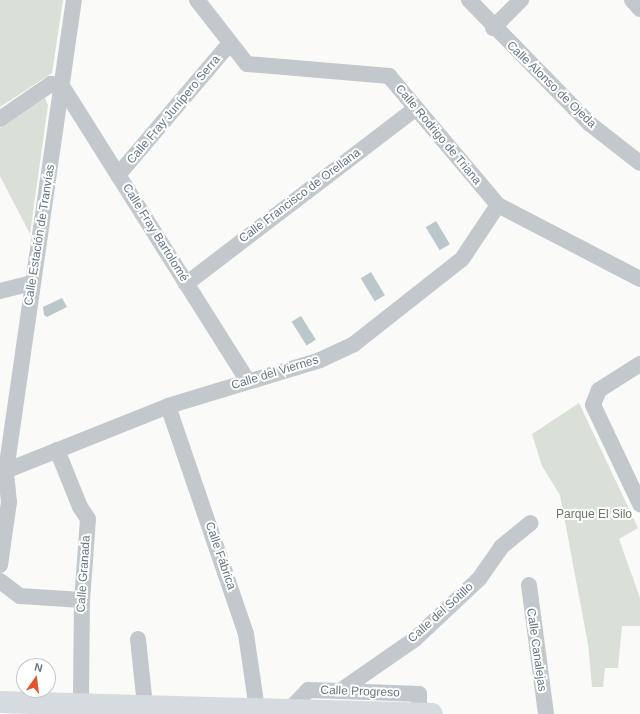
<!DOCTYPE html>
<html>
<head>
<meta charset="utf-8">
<style>
  body { margin:0 }
  #map { position:relative; width:640px; height:714px; overflow:hidden; background:#fafaf8; font-family:Helvetica,sans-serif }
  div>[style] { position:absolute }
  [style*='--x'] { left:calc(var(--x)*1px); top:calc(var(--y)*1px); width:calc(var(--w)*1px); rotate:calc(var(--a)*1deg) }
  .green>* { inset:0; background:#dadfd7 }
  .water>* { inset:0; background:#bbc7cb; transform-origin:0 0 }
  .street>* { height:16px; margin:-8px; padding:0 8px; transform-origin:8px; border-radius:8px; background:#c3c8cc }
  .secondary>* { height:22px; margin:-11px; padding:0 11px; transform-origin:11px; border-radius:11px; background:#d6dbdf }
  span { translate:-50% -50%; white-space:nowrap; text-align:center; line-height:1.15; -webkit-text-stroke:4px #fff; paint-order:stroke }
  .street-label { font-size:12px; color:#657683 }
  .park-label { font-size:12px; color:#687a64 }
  .north { position:absolute; left:16px; top:658px; width:40px; height:40px; box-sizing:border-box; background:#fff; border:1px solid #c1c8cd; border-radius:50%; rotate:14deg; font-size:11px; font-weight:700; line-height:16px; text-align:center; color:#657683 }
  .north::after { content:''; display:block; margin:auto; width:14px; height:18px; background:#e4572e; clip-path:polygon(50% 0,100% 100%,50% 72%,0 100%) }
</style>
</head>
<body>
<div id="map">
  <div class="green">
    <div style="clip-path:polygon(0 0,63px 0,52px 73px,0 107px)"></div>
    <div style="clip-path:polygon(45px 98px,48px 105px,30px 234px,0 176px,0 128px)"></div>
    <div style="clip-path:polygon(579px 403px,638px 528px,619px 539px,640px 598px,640px 626px,622px 626px,618px 668px,605px 668px,603px 687px,592px 687px,588px 644px,560px 495px,542px 466px,532px 434px)"></div>
  </div>
  <div class="water">
    <div style="left:436px;top:221px;width:27px;height:12px;rotate:59deg"></div>
    <div style="left:371px;top:272px;width:27px;height:12px;rotate:59deg"></div>
    <div style="clip-path:polygon(62px 298px,67px 307px,47px 317px,44px 315px,43px 307px)"></div>
    <div style="left:301px;top:316px;width:28px;height:11px;rotate:58deg"></div>
  </div>
  <div class="street">
    <div style="--x:197;--y:0;--w:81;--a:52"></div>
    <div style="--x:247;--y:64;--w:143;--a:4.8"></div>
    <div style="--x:389;--y:76;--w:169;--a:49.8"></div>
    <div style="--x:498;--y:205;--w:160;--a:27.5"></div>
    <div style="--x:469;--y:0;--w:173;--a:45.7"></div>
    <div style="--x:590;--y:124;--w:63;--a:38"></div>
    <div style="--x:632;--y:0;--w:12;--a:48"></div>
    <div style="--x:493;--y:28;--w:40;--a:-45"></div>
    <div style="--x:0;--y:119;--w:62;--a:-34.5"></div>
    <div style="--x:51;--y:84;--w:11;--a:10"></div>
    <div style="--x:62;--y:86;--w:347;--a:57.8"></div>
    <div style="--x:118;--y:175;--w:172;--a:-49.7"></div>
    <div style="--x:186;--y:284;--w:288;--a:-37.4"></div>
    <div style="--x:0;--y:291;--w:33;--a:-14"></div>
    <div style="--x:640;--y:364;--w:49;--a:147.6"></div>
    <div style="--x:599;--y:390;--w:16;--a:112"></div>
    <div style="--x:593;--y:405;--w:110;--a:64.6"></div>
    <div style="--x:168;--y:406;--w:241;--a:71.1"></div>
    <div style="--x:246;--y:634;--w:76;--a:81.7"></div>
    <div style="--x:57;--y:450;--w:61;--a:68"></div>
    <div style="--x:80;--y:507;--w:14;--a:56"></div>
    <div style="--x:88;--y:519;--w:81;--a:94.2"></div>
    <div style="--x:82;--y:600;--w:104;--a:90.6"></div>
    <div style="--x:0;--y:473;--w:181;--a:-21.7"></div>
    <div style="--x:168;--y:406;--w:159;--a:-16.8"></div>
    <div style="--x:320;--y:360;--w:38;--a:-25"></div>
    <div style="--x:354;--y:344;--w:137;--a:-38.2"></div>
    <div style="--x:462;--y:259;--w:65;--a:-56.3"></div>
    <div style="--x:0;--y:565;--w:64;--a:-81.9"></div>
    <div style="--x:9;--y:502;--w:31;--a:-96"></div>
    <div style="--x:6;--y:471;--w:476;--a:-81.8"></div>
    <div style="--x:0;--y:581;--w:25;--a:37"></div>
    <div style="--x:20;--y:596;--w:62;--a:3.7"></div>
    <div style="--x:529;--y:585;--w:130;--a:82.5"></div>
    <div style="--x:138;--y:639;--w:67;--a:84"></div>
    <div style="--x:340;--y:691;--w:91;--a:-34.7"></div>
    <div style="--x:415;--y:639;--w:88;--a:-43.2"></div>
    <div style="--x:479;--y:579;--w:39;--a:-55"></div>
    <div style="--x:501;--y:547;--w:38;--a:-39"></div>
    <div style="--x:289;--y:710;--w:28;--a:-46"></div>
    <div style="--x:308;--y:690;--w:32;--a:2"></div>
    <div style="--x:340;--y:691;--w:79;--a:2.2"></div>
    <div style="--x:419;--y:694;--w:20;--a:90"></div>
  </div>
  <div class="secondary">
    <div style="--x:0;--y:702;--w:432;--a:1.6"></div>
  </div>
  <div class="street-label">
    <span style="left:551px;top:85px;rotate:44deg">Calle Alonso de Ojeda</span>
    <span style="left:174px;top:110px;rotate:-50deg">Calle Fray Junípero Serra</span>
    <span style="left:438px;top:135px;rotate:50deg">Calle Rodrigo de Triana</span>
    <span style="left:300px;top:196px;rotate:-37deg">Calle Francisco de Orellana</span>
    <span style="left:155px;top:233px;rotate:58deg">Calle Fray Bartolomé</span>
    <span style="left:40px;top:235px;rotate:-81deg">Calle Estación de Tranvías</span>
    <span style="left:275px;top:373px;rotate:-17deg">Calle del Viernes</span>
    <span style="left:220px;top:556px;rotate:71deg">Calle Fábrica</span>
    <span style="left:84px;top:574px;rotate:-86deg">Calle Granada</span>
    <span style="left:441px;top:613px;rotate:-42deg">Calle del Sotillo</span>
    <span style="left:536px;top:650px;rotate:82deg">Calle Canalejas</span>
    <span style="left:360px;top:692px;rotate:2deg">Calle Progreso</span>
  </div>
  <div class="park-label">
    <span style="left:594px;top:515px">Parque El Silo</span>
  </div>
  <div class="north">N</div>
</div>
</body>
</html>
